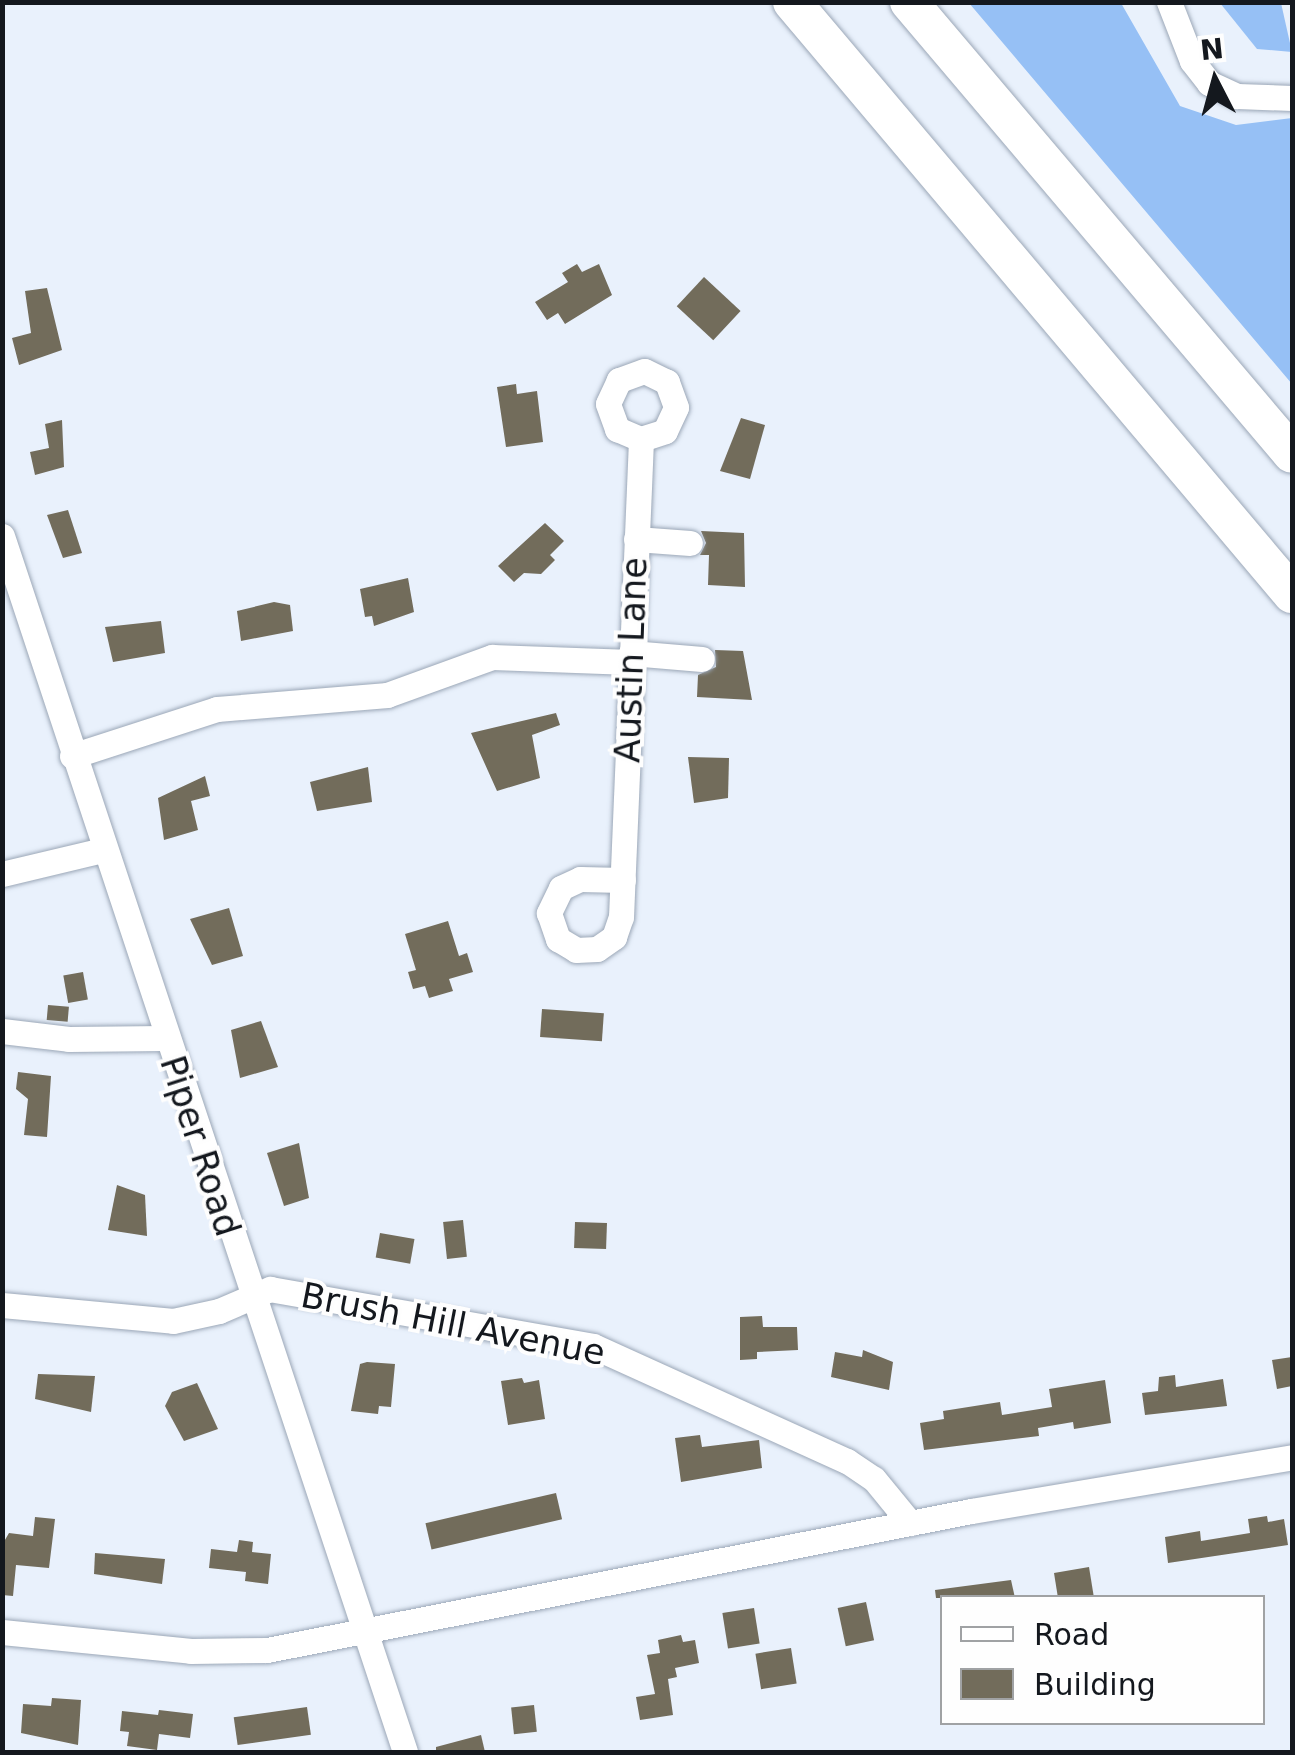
<!DOCTYPE html>
<html>
<head>
<meta charset="utf-8">
<style>
  body { margin:0 }
  #map { position:relative; width:1295px; height:1755px; overflow:hidden; background:#e9f1fc; font-family:"DejaVu Sans",sans-serif }
  div>[style] { position:absolute }
  [style*='--x'] { left:calc(var(--x)*1px); top:calc(var(--y)*1px); width:calc(var(--w)*1px); rotate:calc(var(--a)*1deg) }
  .forest>* { inset:0; background:#96c0f5 }
  .building>* { inset:0; background:#726c5b; transform-origin:0 0 }
  .roads { filter:drop-shadow(0 0 2px #9ba7b7) drop-shadow(0 0 2px #9ba7b7) }
  .minor>* { height:25px; margin:-12.5px; padding:0 12.5px; transform-origin:12.5px; border-radius:12.5px; background:#fff }
  .highway>* { height:38px; margin:-19px; padding:0 19px; transform-origin:19px; border-radius:19px; background:#fff }
  span { translate:-50% -50%; white-space:nowrap; text-align:center; line-height:1.15; -webkit-text-stroke:8px #fefefe; paint-order:stroke }
  .street-label { font-size:35px; color:#14181e }
  .frame { position:absolute; inset:0; border:5px solid #14181e; pointer-events:none }
  .legend { position:absolute; left:940px; top:1595px; width:325px; height:130px; box-sizing:border-box; background:#fefefe; border:2px solid #a0a2a4; margin:0; padding:12px 18px; list-style:none; font-size:30px; color:#14181e }
  .legend li { display:flex; align-items:center; gap:20px; height:50px }
  .legend b { width:50px; border:2px solid #a0a2a4 }
  .north { position:absolute; left:1165px; top:30px; width:100px; height:100px; -webkit-text-stroke:8px #fefefe; paint-order:stroke; rotate:354deg; font-size:28px; font-weight:700; line-height:40px; text-align:center; color:#14181e }
  .north::after { content:''; display:block; margin:auto; width:35px; height:45px; background:#14181e; clip-path:polygon(50% 0,100% 100%,50% 72%,0 100%) }
</style>
</head>
<body>
<div id="map">
  <div class="forest">
    <div style="clip-path:polygon(969px 3px,1121px 3px,1180px 106px,1236px 125px,1292px 118px,1292px 384px)"></div>
    <div style="clip-path:polygon(1220px 3px,1281px 3px,1292px 52px,1257px 49px)"></div>
  </div>
  <div class="building">
    <div style="clip-path:polygon(577px 264px,582px 272px,599px 264px,612px 295px,565px 324px,558px 313px,547px 320px,535px 302px,568px 282px,562px 273px)"></div>
    <div style="left:704px;top:277px;width:50px;height:40px;rotate:43deg"></div>
    <div style="clip-path:polygon(47px 288px,62px 350px,19px 365px,12px 338px,31px 333px,25px 291px)"></div>
    <div style="clip-path:polygon(516px 384px,517px 394px,537px 391px,543px 442px,506px 447px,497px 387px)"></div>
    <div style="clip-path:polygon(741px 418px,765px 425px,750px 479px,720px 471px)"></div>
    <div style="clip-path:polygon(62px 420px,64px 467px,35px 475px,30px 452px,49px 448px,45px 424px)"></div>
    <div style="clip-path:polygon(68px 510px,82px 553px,63px 558px,47px 515px)"></div>
    <div style="clip-path:polygon(545px 523px,564px 541px,550px 555px,555px 560px,541px 574px,524px 573px,514px 582px,498px 566px)"></div>
    <div style="clip-path:polygon(701px 531px,744px 533px,745px 587px,708px 585px,709px 555px,700px 555px,706px 543px)"></div>
    <div style="clip-path:polygon(408px 578px,414px 612px,374px 626px,372px 616px,365px 617px,360px 589px)"></div>
    <div style="clip-path:polygon(274px 602px,290px 605px,293px 631px,241px 641px,237px 611px)"></div>
    <div style="clip-path:polygon(161px 621px,165px 653px,113px 662px,105px 627px)"></div>
    <div style="clip-path:polygon(715px 650px,743px 651px,752px 700px,697px 697px,698px 675px,716px 667px)"></div>
    <div style="clip-path:polygon(556px 713px,560px 725px,532px 735px,540px 778px,497px 791px,471px 733px)"></div>
    <div style="clip-path:polygon(688px 757px,729px 758px,728px 798px,694px 803px)"></div>
    <div style="clip-path:polygon(368px 767px,372px 802px,317px 811px,310px 782px)"></div>
    <div style="clip-path:polygon(205px 776px,210px 796px,191px 801px,198px 830px,164px 840px,158px 798px)"></div>
    <div style="clip-path:polygon(229px 908px,243px 956px,212px 965px,190px 919px)"></div>
    <div style="clip-path:polygon(448px 921px,459px 956px,467px 953px,473px 972px,449px 979px,453px 991px,429px 998px,425px 986px,413px 989px,408px 972px,416px 970px,405px 934px)"></div>
    <div style="left:83px;top:972px;width:28px;height:20px;rotate:80deg"></div>
    <div style="left:48px;top:1005px;width:21px;height:15px;rotate:5deg"></div>
    <div style="left:542px;top:1009px;width:62px;height:28px;rotate:4deg"></div>
    <div style="clip-path:polygon(261px 1021px,278px 1067px,240px 1078px,231px 1030px)"></div>
    <div style="clip-path:polygon(18px 1072px,51px 1076px,47px 1137px,24px 1135px,28px 1099px,16px 1089px)"></div>
    <div style="clip-path:polygon(299px 1143px,309px 1198px,284px 1206px,267px 1153px)"></div>
    <div style="clip-path:polygon(117px 1185px,145px 1195px,147px 1236px,108px 1230px)"></div>
    <div style="left:463px;top:1220px;width:37px;height:20px;rotate:84deg"></div>
    <div style="left:575px;top:1222px;width:32px;height:26px;rotate:2deg"></div>
    <div style="left:380px;top:1233px;width:35px;height:25px;rotate:10deg"></div>
    <div style="clip-path:polygon(762px 1316px,763px 1327px,797px 1327px,798px 1350px,757px 1352px,757px 1359px,740px 1360px,740px 1317px)"></div>
    <div style="clip-path:polygon(863px 1350px,893px 1362px,889px 1390px,831px 1377px,835px 1352px,862px 1357px)"></div>
    <div style="clip-path:polygon(1292px 1357px,1292px 1386px,1277px 1389px,1272px 1360px)"></div>
    <div style="clip-path:polygon(367px 1362px,395px 1364px,391px 1407px,379px 1406px,378px 1414px,351px 1411px,360px 1364px)"></div>
    <div style="clip-path:polygon(38px 1374px,95px 1376px,91px 1412px,35px 1399px)"></div>
    <div style="clip-path:polygon(1175px 1375px,1176px 1387px,1223px 1379px,1227px 1406px,1145px 1415px,1142px 1393px,1158px 1391px,1159px 1377px)"></div>
    <div style="clip-path:polygon(522px 1378px,524px 1383px,539px 1380px,545px 1419px,508px 1425px,501px 1381px)"></div>
    <div style="clip-path:polygon(1105px 1380px,1111px 1423px,1074px 1429px,1073px 1422px,1038px 1428px,1039px 1436px,924px 1450px,920px 1423px,944px 1419px,943px 1411px,1000px 1402px,1002px 1415px,1052px 1407px,1049px 1389px)"></div>
    <div style="clip-path:polygon(197px 1383px,218px 1429px,184px 1441px,165px 1406px,172px 1392px)"></div>
    <div style="clip-path:polygon(700px 1435px,702px 1447px,759px 1440px,762px 1468px,681px 1482px,675px 1438px)"></div>
    <div style="left:556px;top:1493px;width:27px;height:134px;rotate:77deg"></div>
    <div style="clip-path:polygon(1267px 1516px,1268px 1522px,1284px 1519px,1288px 1545px,1168px 1563px,1165px 1537px,1200px 1531px,1201px 1541px,1250px 1533px,1248px 1519px)"></div>
    <div style="clip-path:polygon(35px 1517px,55px 1519px,49px 1568px,16px 1565px,13px 1596px,2px 1595px,2px 1545px,9px 1533px,33px 1536px)"></div>
    <div style="clip-path:polygon(239px 1540px,253px 1542px,252px 1552px,271px 1554px,268px 1584px,245px 1581px,246px 1572px,209px 1568px,211px 1549px,237px 1552px)"></div>
    <div style="clip-path:polygon(95px 1553px,165px 1559px,162px 1584px,94px 1574px)"></div>
    <div style="clip-path:polygon(1089px 1567px,1094px 1598px,1058px 1598px,1054px 1573px)"></div>
    <div style="clip-path:polygon(1011px 1580px,1015px 1598px,936px 1598px,935px 1590px)"></div>
    <div style="left:866px;top:1602px;width:39px;height:29px;rotate:78deg"></div>
    <div style="left:754px;top:1608px;width:36px;height:32px;rotate:81deg"></div>
    <div style="clip-path:polygon(681px 1635px,683px 1642px,695px 1640px,699px 1663px,675px 1668px,677px 1677px,668px 1679px,673px 1715px,640px 1720px,636px 1697px,655px 1694px,647px 1655px,660px 1653px,658px 1640px)"></div>
    <div style="left:791px;top:1648px;width:36px;height:36px;rotate:81deg"></div>
    <div style="clip-path:polygon(52px 1698px,81px 1700px,78px 1745px,21px 1733px,23px 1704px,51px 1706px)"></div>
    <div style="left:534px;top:1705px;width:27px;height:23px;rotate:84deg"></div>
    <div style="left:307px;top:1707px;width:28px;height:74px;rotate:82deg"></div>
    <div style="clip-path:polygon(159px 1710px,193px 1714px,190px 1738px,159px 1734px,157px 1750px,127px 1746px,129px 1732px,120px 1731px,122px 1711px,158px 1715px)"></div>
    <div style="clip-path:polygon(481px 1735px,485px 1752px,436px 1752px,436px 1747px)"></div>
  </div>
  <div class="roads">
    <div class="minor">
      <div style="--x:1169;--y:2;--w:63;--a:68.7"></div>
      <div style="--x:1192;--y:61;--w:28;--a:52"></div>
      <div style="--x:1209;--y:83;--w:31;--a:25"></div>
      <div style="--x:1237;--y:96;--w:55;--a:2.1"></div>
      <div style="--x:2;--y:536;--w:1281;--a:71.66"></div>
      <div style="--x:636;--y:539;--w:54;--a:4.2"></div>
      <div style="--x:631;--y:653;--w:71;--a:4.8"></div>
      <div style="--x:72;--y:756;--w:152;--a:-18"></div>
      <div style="--x:217;--y:709;--w:171;--a:-4.7"></div>
      <div style="--x:387;--y:695;--w:112;--a:-19.9"></div>
      <div style="--x:492;--y:657;--w:139;--a:2.1"></div>
      <div style="--x:2;--y:874;--w:104;--a:-13.4"></div>
      <div style="--x:623;--y:880;--w:43;--a:-178.7"></div>
      <div style="--x:580;--y:879;--w:21;--a:155"></div>
      <div style="--x:561;--y:888;--w:28;--a:116"></div>
      <div style="--x:549;--y:913;--w:28;--a:71"></div>
      <div style="--x:558;--y:939;--w:21;--a:31"></div>
      <div style="--x:576;--y:950;--w:21;--a:-3"></div>
      <div style="--x:597;--y:949;--w:21;--a:-35"></div>
      <div style="--x:614;--y:937;--w:21;--a:-71"></div>
      <div style="--x:621;--y:917;--w:478;--a:-87.6"></div>
      <div style="--x:641;--y:439;--w:25;--a:-18"></div>
      <div style="--x:665;--y:431;--w:26;--a:-65"></div>
      <div style="--x:676;--y:407;--w:27;--a:-110"></div>
      <div style="--x:667;--y:382;--w:25;--a:-154"></div>
      <div style="--x:644;--y:371;--w:27;--a:160"></div>
      <div style="--x:619;--y:380;--w:26;--a:115"></div>
      <div style="--x:608;--y:404;--w:27;--a:70"></div>
      <div style="--x:617;--y:429;--w:26;--a:23"></div>
      <div style="--x:2;--y:1031;--w:67;--a:6.8"></div>
      <div style="--x:69;--y:1039;--w:95;--a:-0.6"></div>
      <div style="--x:2;--y:1305;--w:172;--a:5.3"></div>
      <div style="--x:173;--y:1321;--w:47;--a:-12.3"></div>
      <div style="--x:219;--y:1311;--w:56;--a:-23.3"></div>
      <div style="--x:270;--y:1289;--w:328;--a:10"></div>
      <div style="--x:593;--y:1346;--w:279;--a:24.4"></div>
      <div style="--x:847;--y:1461;--w:32;--a:34"></div>
      <div style="--x:874;--y:1479;--w:57;--a:50.7"></div>
      <div style="--x:2;--y:1632;--w:190;--a:5.7"></div>
      <div style="--x:191;--y:1651;--w:76;--a:-0.8"></div>
      <div style="--x:267;--y:1650;--w:718;--a:-11.17"></div>
      <div style="--x:971;--y:1511;--w:326;--a:-9.5"></div>
    </div>
    <div class="highway">
      <div style="--x:792;--y:2;--w:775;--a:49.82"></div>
      <div style="--x:909;--y:2;--w:592;--a:49.72"></div>
    </div>
  </div>
  <div class="street-label">
    <span style="left:631px;top:660px;rotate:-88deg">Austin Lane</span>
    <span style="left:200px;top:1146px;rotate:72deg">Piper Road</span>
    <span style="left:453px;top:1324px;rotate:11deg">Brush Hill Avenue</span>
  </div>
  <div class="frame"></div>
  <ul class="legend">
  <li><b style="height:12px;background:#fff"></b>Road</li>
  <li><b style="height:28px;background:#726c5b"></b>Building</li>
  </ul>
  <div class="north">N</div>
</div>
</body>
</html>
